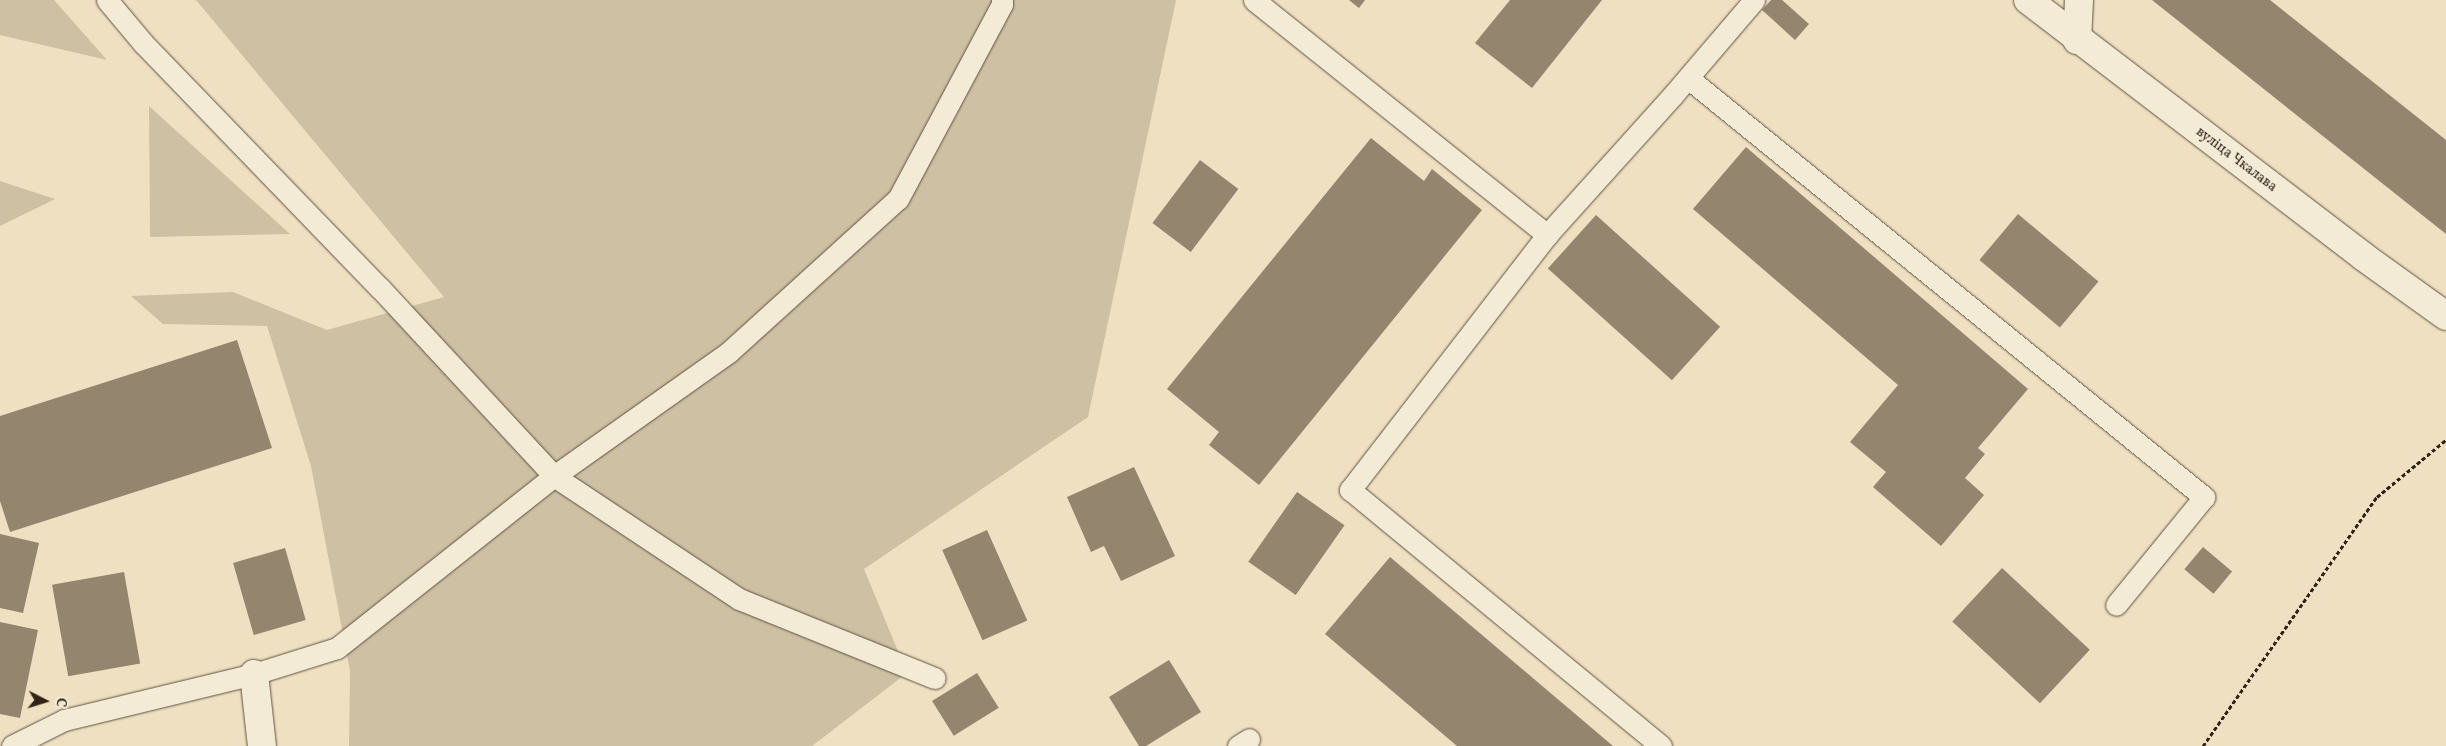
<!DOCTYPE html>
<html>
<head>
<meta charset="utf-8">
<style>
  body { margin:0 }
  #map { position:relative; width:2446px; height:746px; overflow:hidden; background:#eee0c0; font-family:Vollkorn,serif }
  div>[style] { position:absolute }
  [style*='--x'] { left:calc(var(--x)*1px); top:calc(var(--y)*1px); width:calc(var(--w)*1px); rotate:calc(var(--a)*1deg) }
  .green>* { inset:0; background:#cec0a3 }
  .building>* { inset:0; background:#93856e; transform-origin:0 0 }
  .path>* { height:3px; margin-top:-1.5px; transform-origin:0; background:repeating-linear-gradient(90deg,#302315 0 4px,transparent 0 6.5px) }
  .roads { filter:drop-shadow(0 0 1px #605240) drop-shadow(0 0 1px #605240) }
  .service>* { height:21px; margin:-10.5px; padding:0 10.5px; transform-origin:10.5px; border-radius:10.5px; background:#f4ebd6 }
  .minor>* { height:28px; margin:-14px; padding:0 14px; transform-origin:14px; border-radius:14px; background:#f4ebd6 }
  .tertiary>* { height:28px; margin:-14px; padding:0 14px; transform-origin:14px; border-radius:14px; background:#f4ebd6 }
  span { translate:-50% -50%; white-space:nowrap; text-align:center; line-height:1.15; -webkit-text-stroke:4px #f4ebd6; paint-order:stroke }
  .street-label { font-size:14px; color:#302315 }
  .north { position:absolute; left:20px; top:676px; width:50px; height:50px; -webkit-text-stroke:4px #f4ebd6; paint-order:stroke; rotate:95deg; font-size:14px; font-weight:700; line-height:20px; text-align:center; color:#302315 }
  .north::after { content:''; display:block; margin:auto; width:18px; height:22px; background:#302315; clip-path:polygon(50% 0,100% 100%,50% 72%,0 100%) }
</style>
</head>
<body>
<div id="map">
  <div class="green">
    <div style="clip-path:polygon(0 0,54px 0,107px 60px,0 35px)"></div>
    <div style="clip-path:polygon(196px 0,1176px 0,1088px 417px,864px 569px,907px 673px,812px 746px,349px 746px,350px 671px,311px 466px,267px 326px,163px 324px,131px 296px,233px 292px,327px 330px,444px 297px)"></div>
    <div style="clip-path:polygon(149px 106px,290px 234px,150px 237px)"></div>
    <div style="clip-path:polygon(0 181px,55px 199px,0 226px)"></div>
  </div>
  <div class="building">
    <div style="clip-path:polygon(1349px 0,1365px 0,1359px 8px)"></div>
    <div style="clip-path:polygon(1510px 0,1602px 0,1532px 88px,1475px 43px)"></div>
    <div style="clip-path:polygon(1771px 0,1782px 0,1809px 24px,1795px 40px,1762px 10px)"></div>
    <div style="clip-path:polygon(2152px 0,2270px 0,2446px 140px,2446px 234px)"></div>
    <div style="clip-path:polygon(1371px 138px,1424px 181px,1432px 169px,1482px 210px,1259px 485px,1209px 445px,1219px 432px,1167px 389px)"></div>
    <div style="clip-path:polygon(1746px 147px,2028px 389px,1978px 448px,1985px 454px,1965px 478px,1984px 495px,1941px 546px,1873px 487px,1886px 472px,1850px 442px,1898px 385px,1693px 209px)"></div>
    <div style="left:1200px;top:160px;width:48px;height:79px;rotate:37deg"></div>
    <div style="left:2018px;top:214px;width:105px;height:60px;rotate:40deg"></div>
    <div style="left:1596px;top:215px;width:167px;height:72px;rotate:42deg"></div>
    <div style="clip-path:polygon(237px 340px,272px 448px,10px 532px,0 501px,0 416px)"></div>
    <div style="clip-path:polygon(1134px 467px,1175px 556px,1121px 581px,1104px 546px,1091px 552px,1067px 497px)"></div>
    <div style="left:1297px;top:492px;width:58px;height:85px;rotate:35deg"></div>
    <div style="left:987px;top:530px;width:99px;height:49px;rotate:66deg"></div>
    <div style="clip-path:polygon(0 534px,39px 543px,23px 613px,0 608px)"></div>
    <div style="left:2203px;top:547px;width:38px;height:29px;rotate:40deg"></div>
    <div style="left:285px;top:548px;width:75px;height:54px;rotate:74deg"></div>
    <div style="clip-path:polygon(1390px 557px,1613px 746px,1457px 746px,1325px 634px)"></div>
    <div style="left:2002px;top:568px;width:120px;height:73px;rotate:43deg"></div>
    <div style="left:124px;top:572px;width:93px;height:73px;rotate:80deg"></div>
    <div style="clip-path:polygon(0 622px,38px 630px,20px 718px,0 714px)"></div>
    <div style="clip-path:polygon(1169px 660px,1201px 712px,1146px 746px,1139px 746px,1109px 697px)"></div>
    <div style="left:977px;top:673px;width:41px;height:53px;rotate:58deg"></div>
  </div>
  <div class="path">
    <div style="--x:2203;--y:746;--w:304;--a:-55.1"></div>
    <div style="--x:2377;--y:497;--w:89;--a:-39.6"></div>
  </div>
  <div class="roads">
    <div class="service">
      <div style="--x:107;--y:0;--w:56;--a:50.1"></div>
      <div style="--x:143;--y:43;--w:341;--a:46"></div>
      <div style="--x:380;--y:288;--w:256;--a:47.2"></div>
      <div style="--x:554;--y:476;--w:222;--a:33.6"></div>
      <div style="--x:739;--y:599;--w:211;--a:22"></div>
      <div style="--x:1254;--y:0;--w:376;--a:38.7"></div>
      <div style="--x:1688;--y:78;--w:665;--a:39.08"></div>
      <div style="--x:2204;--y:497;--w:139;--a:129.2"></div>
      <div style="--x:12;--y:746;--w:58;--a:-26.6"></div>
      <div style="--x:64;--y:720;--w:195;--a:-13.6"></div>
      <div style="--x:254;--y:674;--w:87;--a:-17.4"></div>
      <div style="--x:337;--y:648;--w:277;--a:-38.4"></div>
      <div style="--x:554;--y:476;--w:214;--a:-35.3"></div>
      <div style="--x:729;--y:352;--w:228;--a:-42.2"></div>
      <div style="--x:898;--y:199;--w:221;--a:-61.9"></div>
      <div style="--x:1002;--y:4;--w:4;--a:-90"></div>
      <div style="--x:1238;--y:746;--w:13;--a:-32"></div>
      <div style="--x:1661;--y:746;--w:403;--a:-140.5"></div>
      <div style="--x:1350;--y:490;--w:322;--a:-52.3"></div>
      <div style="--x:1547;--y:235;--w:188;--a:-48"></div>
      <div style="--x:1673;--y:95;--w:125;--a:-49.5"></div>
    </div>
    <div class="minor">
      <div style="--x:2077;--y:40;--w:40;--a:-87.1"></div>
      <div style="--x:254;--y:674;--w:72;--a:83.7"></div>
    </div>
    <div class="tertiary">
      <div style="--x:2028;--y:0;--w:423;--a:37.4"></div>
      <div style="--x:2364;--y:257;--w:101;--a:35.7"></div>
    </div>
  </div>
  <div class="street-label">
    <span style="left:2236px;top:160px;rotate:37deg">вуліца Чкалава</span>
  </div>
  <div class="north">С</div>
</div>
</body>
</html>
